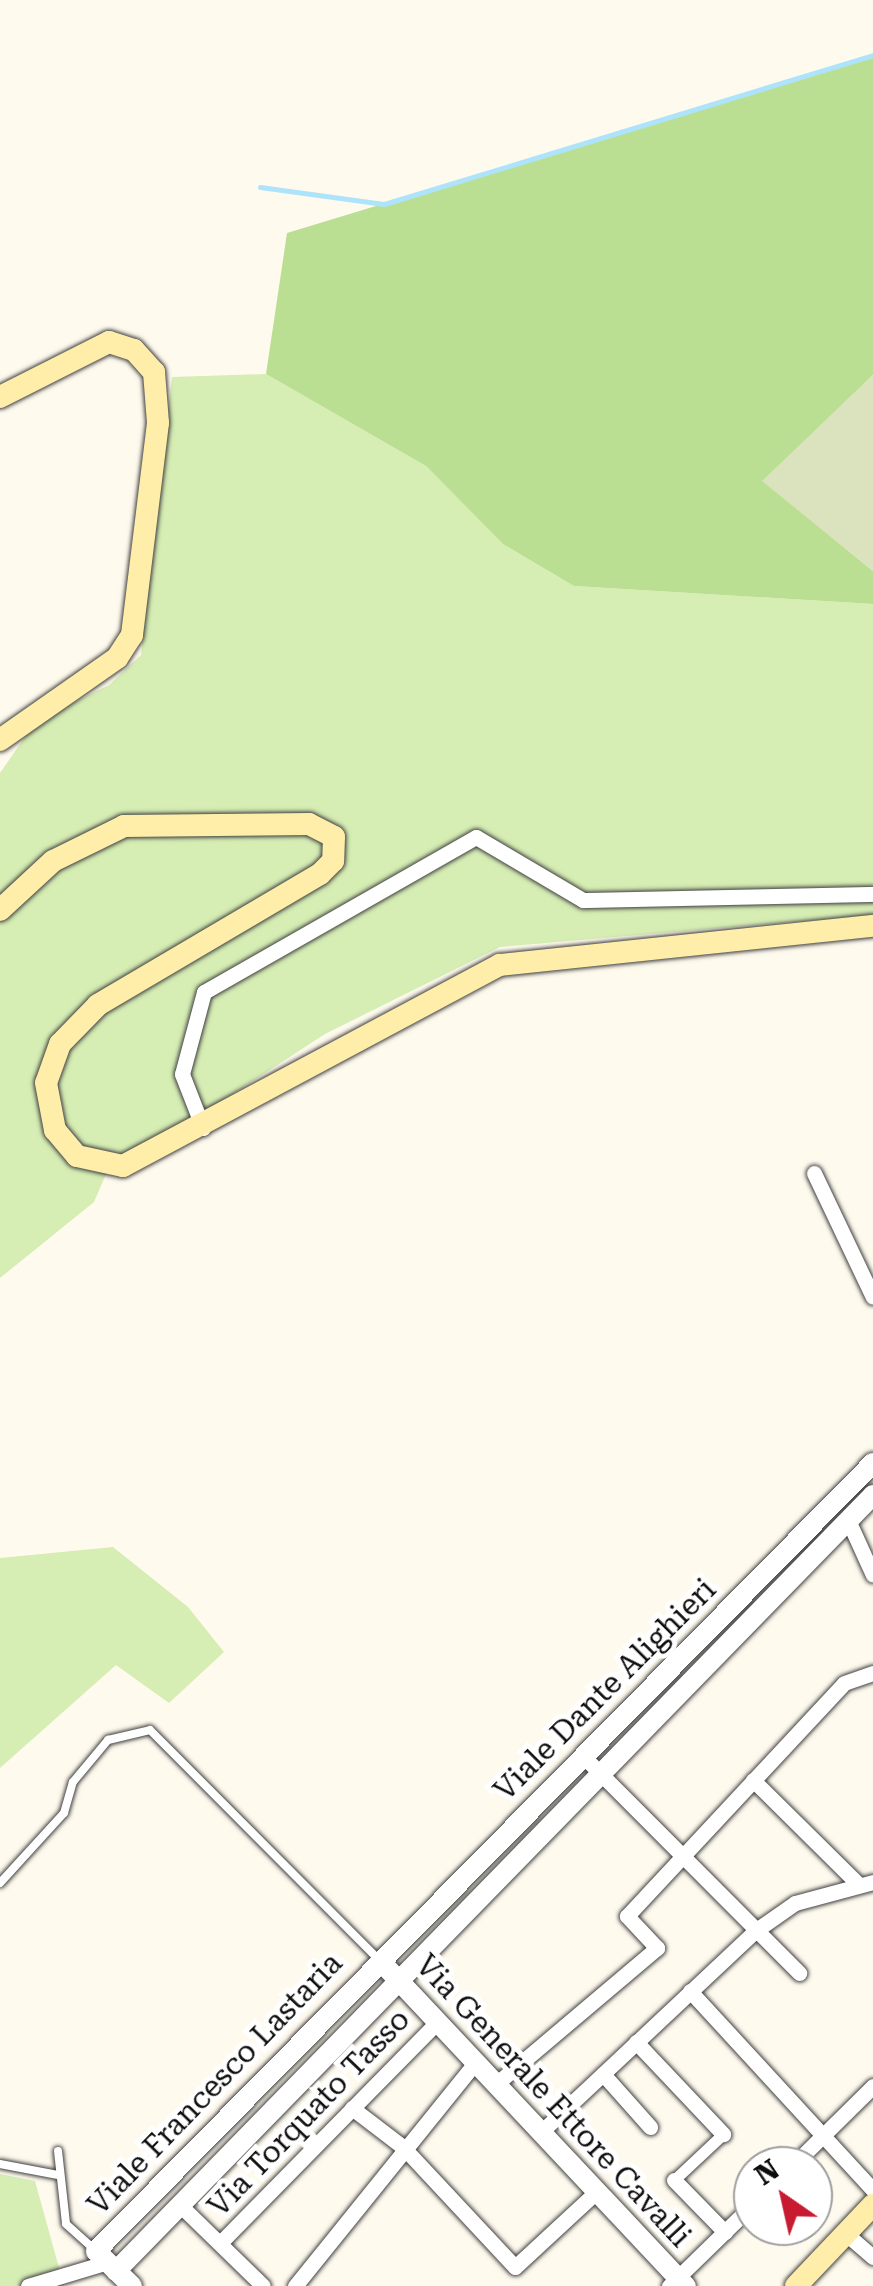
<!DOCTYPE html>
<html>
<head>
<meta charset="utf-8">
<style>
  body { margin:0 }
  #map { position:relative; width:873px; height:2286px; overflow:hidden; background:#fffaee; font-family:"Roboto Serif",serif }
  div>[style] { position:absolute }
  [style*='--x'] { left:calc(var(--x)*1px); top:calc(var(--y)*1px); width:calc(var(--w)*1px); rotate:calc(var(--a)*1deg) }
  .green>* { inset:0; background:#d6edb4 }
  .forest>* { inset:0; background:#bbdf92 }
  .cemetery>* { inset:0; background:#dae3bd }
  .stream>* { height:5px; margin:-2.5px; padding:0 2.5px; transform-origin:2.5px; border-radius:2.5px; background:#aee4fb }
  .roads { filter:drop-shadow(0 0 2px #404040) drop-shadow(0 0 2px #404040) }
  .service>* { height:8px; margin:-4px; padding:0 4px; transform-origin:4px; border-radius:4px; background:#fff }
  .pedestrian>* { height:11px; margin:-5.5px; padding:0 5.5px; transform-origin:5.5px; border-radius:5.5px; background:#fff }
  .minor>* { height:15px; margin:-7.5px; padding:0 7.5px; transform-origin:7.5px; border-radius:7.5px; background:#fff }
  .tertiary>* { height:20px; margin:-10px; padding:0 10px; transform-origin:10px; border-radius:10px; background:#fff }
  .secondary>* { height:22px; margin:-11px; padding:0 11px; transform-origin:11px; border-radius:11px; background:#ffeea9 }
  span { translate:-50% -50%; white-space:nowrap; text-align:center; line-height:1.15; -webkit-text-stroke:10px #fff; paint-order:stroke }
  .street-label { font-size:30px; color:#0d0d0d }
  .north { position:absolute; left:733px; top:2146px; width:100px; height:100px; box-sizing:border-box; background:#fff; border:2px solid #9e9e9e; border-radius:50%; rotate:326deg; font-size:28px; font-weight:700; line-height:40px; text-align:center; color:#0d0d0d }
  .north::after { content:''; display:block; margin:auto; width:35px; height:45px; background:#c81b31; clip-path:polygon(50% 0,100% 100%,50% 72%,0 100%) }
</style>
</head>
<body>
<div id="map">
  <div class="green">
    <div style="clip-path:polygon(266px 374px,426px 466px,503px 544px,574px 586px,873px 604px,873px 915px,500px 947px,325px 1034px,167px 1137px,112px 1160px,94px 1202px,0 1278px,0 773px,36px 721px,109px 685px,141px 655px,172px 377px)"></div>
    <div style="clip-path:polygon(113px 1547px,188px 1607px,224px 1652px,169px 1703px,116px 1665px,0 1768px,0 1558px)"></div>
    <div style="clip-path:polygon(0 2174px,35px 2181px,64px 2286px,0 2286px)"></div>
  </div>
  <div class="forest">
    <div style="clip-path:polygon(873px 55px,873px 375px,763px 481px,873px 571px,873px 604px,574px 586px,503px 544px,426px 466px,266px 374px,287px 233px)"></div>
  </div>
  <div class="cemetery">
    <div style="clip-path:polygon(873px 375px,873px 571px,762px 481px)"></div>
  </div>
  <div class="stream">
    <div style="--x:260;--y:187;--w:125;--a:7.8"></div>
    <div style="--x:384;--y:204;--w:511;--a:-16.95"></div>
  </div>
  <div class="roads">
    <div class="service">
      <div style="--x:0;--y:1883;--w:95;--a:-47.6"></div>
      <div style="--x:64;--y:1813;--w:32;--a:-74"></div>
      <div style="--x:73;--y:1782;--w:55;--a:-50.2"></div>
      <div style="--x:108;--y:1740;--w:43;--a:-13.4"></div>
      <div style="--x:150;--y:1730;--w:322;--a:45.1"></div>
      <div style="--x:58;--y:2151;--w:73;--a:83.7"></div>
      <div style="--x:66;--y:2224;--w:36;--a:42"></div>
      <div style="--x:0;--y:2164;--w:59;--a:10.7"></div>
    </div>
    <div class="pedestrian">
      <div style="--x:674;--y:2180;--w:67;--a:-43.2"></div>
    </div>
    <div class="minor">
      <div style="--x:203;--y:1128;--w:58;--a:-111.3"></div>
      <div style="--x:182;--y:1074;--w:85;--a:-75"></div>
      <div style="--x:204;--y:992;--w:313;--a:-29.7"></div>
      <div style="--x:476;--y:837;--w:124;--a:30.5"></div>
      <div style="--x:583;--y:900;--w:290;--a:-1.2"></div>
      <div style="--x:814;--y:1173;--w:137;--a:64.6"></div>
      <div style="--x:848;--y:1520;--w:60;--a:65.6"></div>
      <div style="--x:584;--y:1757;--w:305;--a:45.1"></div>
      <div style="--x:753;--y:1780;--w:148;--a:44.7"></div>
      <div style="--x:690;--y:1991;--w:270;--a:47.4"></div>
      <div style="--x:636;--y:2042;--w:127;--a:46.6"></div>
      <div style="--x:603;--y:2074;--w:71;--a:48.4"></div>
      <div style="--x:496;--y:2084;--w:211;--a:-40.2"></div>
      <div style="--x:657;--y:1948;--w:44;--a:-133.2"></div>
      <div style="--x:627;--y:1916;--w:318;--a:-47"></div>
      <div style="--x:844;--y:1683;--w:31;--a:-19"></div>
      <div style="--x:352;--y:2108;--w:64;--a:37.4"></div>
      <div style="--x:403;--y:2147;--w:164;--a:47"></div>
      <div style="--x:515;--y:2267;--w:112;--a:-42.8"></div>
      <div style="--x:541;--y:2132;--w:294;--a:-43.2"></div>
      <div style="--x:755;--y:1931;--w:49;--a:-35"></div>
      <div style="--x:795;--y:1903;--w:81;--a:-15.1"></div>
      <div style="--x:792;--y:2166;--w:114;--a:-44.6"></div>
      <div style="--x:674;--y:2180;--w:73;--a:45.6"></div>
      <div style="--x:179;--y:2204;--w:117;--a:44.3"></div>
      <div style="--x:844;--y:2232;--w:38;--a:41"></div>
      <div style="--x:220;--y:2243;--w:310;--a:-45.5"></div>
      <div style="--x:28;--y:2286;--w:84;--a:-16.7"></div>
      <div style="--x:295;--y:2286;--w:287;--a:-51.1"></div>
      <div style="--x:669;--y:2286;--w:117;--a:-44.3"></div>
    </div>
    <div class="tertiary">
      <div style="--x:386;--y:1967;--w:438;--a:46.8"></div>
      <div style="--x:116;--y:2271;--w:1084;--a:-45.71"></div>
      <div style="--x:132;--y:2286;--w:50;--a:-135.8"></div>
      <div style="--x:96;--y:2251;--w:1107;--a:-45.4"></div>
    </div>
    <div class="secondary">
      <div style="--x:0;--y:397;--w:122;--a:-26.8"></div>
      <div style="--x:109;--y:342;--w:26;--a:18"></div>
      <div style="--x:134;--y:350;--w:30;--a:48"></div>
      <div style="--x:154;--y:372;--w:51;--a:85.5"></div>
      <div style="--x:158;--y:423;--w:214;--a:97"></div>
      <div style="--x:132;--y:635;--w:27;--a:123"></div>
      <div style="--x:117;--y:658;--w:143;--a:145"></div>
      <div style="--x:0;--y:910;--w:72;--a:-42.8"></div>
      <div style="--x:53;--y:861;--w:79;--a:-26.2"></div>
      <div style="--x:124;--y:826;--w:185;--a:-0.6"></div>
      <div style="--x:309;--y:824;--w:28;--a:27"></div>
      <div style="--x:334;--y:837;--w:24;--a:92"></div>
      <div style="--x:333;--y:861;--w:18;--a:135"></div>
      <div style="--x:320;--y:874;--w:258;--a:149.5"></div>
      <div style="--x:98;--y:1005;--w:54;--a:134.3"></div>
      <div style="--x:60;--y:1044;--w:41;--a:109.7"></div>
      <div style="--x:46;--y:1083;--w:48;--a:79.2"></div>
      <div style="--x:55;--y:1130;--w:34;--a:50"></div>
      <div style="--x:77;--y:1156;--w:47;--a:12.3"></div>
      <div style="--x:123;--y:1166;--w:427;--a:-28.1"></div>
      <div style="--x:500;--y:965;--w:375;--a:-6"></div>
      <div style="--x:796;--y:2286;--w:112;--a:-46.5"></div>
    </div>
  </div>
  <div class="street-label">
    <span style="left:605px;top:1690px;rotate:-45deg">Viale Dante Alighieri</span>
    <span style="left:215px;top:2084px;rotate:-46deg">Viale Francesco Lastaria</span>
    <span style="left:553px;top:2101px;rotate:47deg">Via Generale Ettore Cavalli</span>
    <span style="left:309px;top:2113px;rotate:-46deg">Via Torquato Tasso</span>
  </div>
  <div class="north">N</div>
</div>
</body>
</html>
